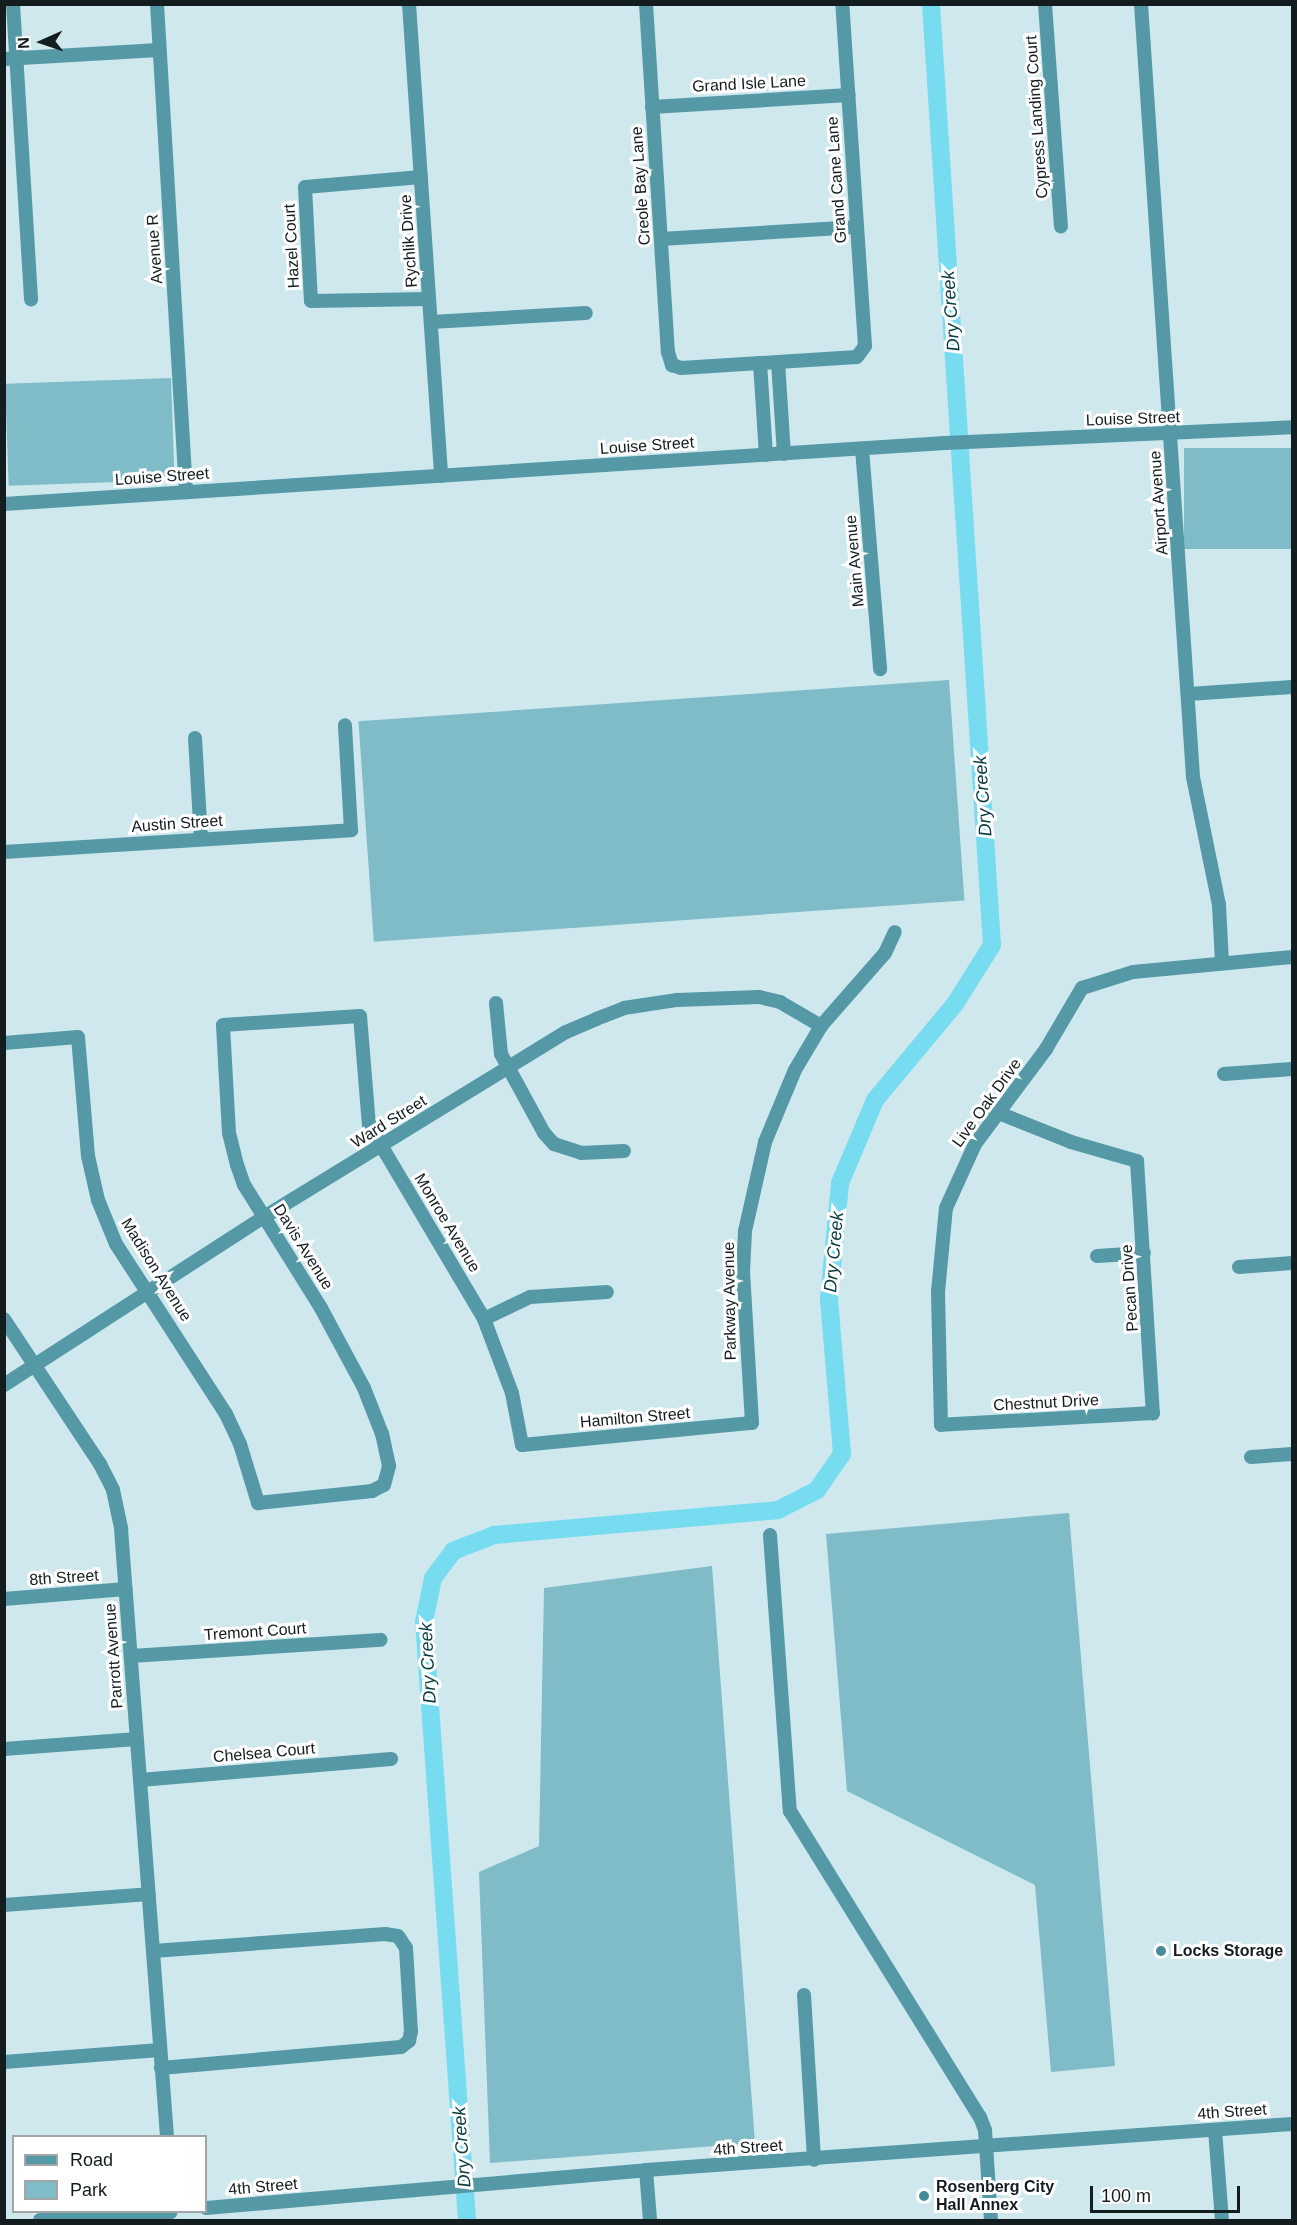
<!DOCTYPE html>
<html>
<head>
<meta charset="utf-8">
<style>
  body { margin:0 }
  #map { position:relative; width:1297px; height:2225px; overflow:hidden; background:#cee8ee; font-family:Helvetica,sans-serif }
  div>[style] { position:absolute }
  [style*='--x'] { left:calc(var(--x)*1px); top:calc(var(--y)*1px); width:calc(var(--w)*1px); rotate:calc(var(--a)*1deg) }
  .green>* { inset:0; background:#7fbcc8; transform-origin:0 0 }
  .river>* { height:18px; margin:-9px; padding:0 9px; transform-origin:9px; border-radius:9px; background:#77dcf0 }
  .minor>* { height:14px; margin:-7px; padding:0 7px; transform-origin:7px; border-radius:7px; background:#5599a6 }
  .dots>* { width:16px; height:16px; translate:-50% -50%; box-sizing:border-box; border:3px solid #fff; border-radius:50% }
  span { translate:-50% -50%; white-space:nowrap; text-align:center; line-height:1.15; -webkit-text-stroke:6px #fff; paint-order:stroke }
  .street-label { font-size:16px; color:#131d1f }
  .poi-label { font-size:16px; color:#131d1f; font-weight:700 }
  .left { translate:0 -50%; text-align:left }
  .water-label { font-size:18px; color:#083a42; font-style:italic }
  .frame { position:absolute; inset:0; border:6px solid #131d1f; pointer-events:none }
  .legend { position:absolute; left:12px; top:2135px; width:195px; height:78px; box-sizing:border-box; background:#fff; border:2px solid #a1a5a5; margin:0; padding:8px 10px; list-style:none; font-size:18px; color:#131d1f }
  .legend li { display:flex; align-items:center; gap:12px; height:30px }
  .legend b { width:30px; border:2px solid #a1a5a5 }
  .north { position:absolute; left:12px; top:12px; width:60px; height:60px; -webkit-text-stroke:4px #fff; paint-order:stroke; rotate:267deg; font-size:16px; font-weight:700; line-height:24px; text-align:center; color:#131d1f }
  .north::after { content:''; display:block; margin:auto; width:21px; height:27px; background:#131d1f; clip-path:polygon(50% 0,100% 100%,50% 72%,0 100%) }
  .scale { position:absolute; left:1090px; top:2186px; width:150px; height:27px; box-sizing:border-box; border:3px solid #131d1f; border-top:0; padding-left:8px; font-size:18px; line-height:21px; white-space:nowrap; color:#131d1f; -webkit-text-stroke:4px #fff; paint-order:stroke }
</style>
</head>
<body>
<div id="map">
  <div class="green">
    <div style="left:171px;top:378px;width:102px;height:166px;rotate:88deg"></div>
    <div style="left:1292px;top:448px;width:101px;height:108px;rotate:90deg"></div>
    <div style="left:949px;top:680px;width:221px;height:592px;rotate:86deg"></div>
    <div style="clip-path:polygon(1069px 1513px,1115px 2066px,1051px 2072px,1035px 1885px,847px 1791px,826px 1534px)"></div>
    <div style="clip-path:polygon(712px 1566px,755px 2143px,490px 2163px,479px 1872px,539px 1846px,544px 1588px)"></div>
  </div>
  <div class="river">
    <div style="--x:467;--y:2220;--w:600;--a:-94.11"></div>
    <div style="--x:424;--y:1622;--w:45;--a:-78.4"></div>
    <div style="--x:433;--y:1578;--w:34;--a:-53"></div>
    <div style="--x:453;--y:1551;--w:44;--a:-21.3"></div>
    <div style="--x:494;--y:1535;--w:285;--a:-5"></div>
    <div style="--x:778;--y:1510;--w:44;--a:-27.1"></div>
    <div style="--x:817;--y:1490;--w:44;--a:-55.2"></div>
    <div style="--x:842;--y:1454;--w:157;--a:-94.8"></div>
    <div style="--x:829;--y:1298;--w:116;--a:-84.5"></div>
    <div style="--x:840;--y:1183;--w:90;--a:-67.1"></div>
    <div style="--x:875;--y:1100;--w:125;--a:-50.2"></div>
    <div style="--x:955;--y:1004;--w:70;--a:-57.9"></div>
    <div style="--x:992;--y:945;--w:943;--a:-93.71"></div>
  </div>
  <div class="minor">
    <div style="--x:13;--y:4;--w:296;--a:86.5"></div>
    <div style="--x:157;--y:4;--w:489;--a:86.6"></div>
    <div style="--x:409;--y:4;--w:473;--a:86.1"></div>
    <div style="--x:646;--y:4;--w:349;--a:86.4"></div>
    <div style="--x:668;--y:352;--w:14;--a:73"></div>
    <div style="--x:672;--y:365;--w:9;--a:18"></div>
    <div style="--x:681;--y:368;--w:176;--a:-3.6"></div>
    <div style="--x:857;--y:357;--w:14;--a:-54"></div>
    <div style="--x:865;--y:346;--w:343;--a:-93.8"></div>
    <div style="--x:1045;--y:4;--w:223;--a:85.9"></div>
    <div style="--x:1141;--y:4;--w:775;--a:86.15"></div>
    <div style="--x:1193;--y:777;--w:131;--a:78.5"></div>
    <div style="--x:1219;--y:905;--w:57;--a:87"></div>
    <div style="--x:4;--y:59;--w:155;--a:-3.3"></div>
    <div style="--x:652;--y:107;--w:197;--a:-3.5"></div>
    <div style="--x:421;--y:177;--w:116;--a:175.1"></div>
    <div style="--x:305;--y:187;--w:114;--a:87"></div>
    <div style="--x:311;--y:301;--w:118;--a:-1"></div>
    <div style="--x:661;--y:239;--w:196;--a:-3.5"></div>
    <div style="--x:431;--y:322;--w:155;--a:-3.3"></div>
    <div style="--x:778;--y:362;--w:92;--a:86.3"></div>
    <div style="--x:760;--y:363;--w:92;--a:86.3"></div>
    <div style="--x:862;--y:449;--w:221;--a:85.3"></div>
    <div style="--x:4;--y:504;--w:943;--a:-3.71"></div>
    <div style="--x:945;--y:443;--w:347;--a:-2.6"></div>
    <div style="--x:1189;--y:694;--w:103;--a:-3.9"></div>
    <div style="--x:195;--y:738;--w:101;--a:86.6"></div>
    <div style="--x:4;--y:852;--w:348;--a:-3.6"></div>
    <div style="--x:351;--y:830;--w:105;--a:-93.3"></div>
    <div style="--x:496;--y:1003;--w:51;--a:84.4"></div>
    <div style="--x:501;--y:1054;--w:90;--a:61.4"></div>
    <div style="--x:544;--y:1133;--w:15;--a:48"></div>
    <div style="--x:554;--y:1144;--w:28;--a:18"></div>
    <div style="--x:581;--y:1153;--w:43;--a:-2.7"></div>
    <div style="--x:4;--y:1043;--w:74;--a:-4.6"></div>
    <div style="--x:78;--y:1037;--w:119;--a:85.2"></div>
    <div style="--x:88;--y:1156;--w:45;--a:77.2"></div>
    <div style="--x:98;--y:1200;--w:48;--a:67.8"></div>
    <div style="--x:116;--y:1244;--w:202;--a:57.1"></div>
    <div style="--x:226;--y:1414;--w:33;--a:65"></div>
    <div style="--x:240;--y:1444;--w:62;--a:73"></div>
    <div style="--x:258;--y:1503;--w:115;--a:-6"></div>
    <div style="--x:372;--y:1491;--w:13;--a:-27"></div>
    <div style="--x:384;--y:1485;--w:20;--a:-75"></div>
    <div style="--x:389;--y:1466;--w:33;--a:-102"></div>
    <div style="--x:382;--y:1434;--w:49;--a:-111.4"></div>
    <div style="--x:364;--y:1388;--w:91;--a:-118.3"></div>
    <div style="--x:321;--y:1308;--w:145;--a:-122"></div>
    <div style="--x:244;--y:1185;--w:21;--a:-109"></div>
    <div style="--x:237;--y:1165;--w:33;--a:-104"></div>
    <div style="--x:229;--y:1133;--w:108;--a:-93.2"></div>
    <div style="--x:223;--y:1025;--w:137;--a:-3.8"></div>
    <div style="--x:360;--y:1016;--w:109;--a:85.3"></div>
    <div style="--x:369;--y:1125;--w:226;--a:59.3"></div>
    <div style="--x:484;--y:1319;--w:79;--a:69.3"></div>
    <div style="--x:512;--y:1393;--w:53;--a:79.1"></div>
    <div style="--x:522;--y:1445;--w:231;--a:-5.5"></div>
    <div style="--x:752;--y:1423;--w:151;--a:-93.4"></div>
    <div style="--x:743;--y:1272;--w:41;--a:-87.2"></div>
    <div style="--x:745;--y:1231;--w:91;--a:-77.3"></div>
    <div style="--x:765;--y:1142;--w:78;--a:-67.4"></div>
    <div style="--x:795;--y:1070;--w:51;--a:-59.4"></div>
    <div style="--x:821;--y:1026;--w:97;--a:-48.8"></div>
    <div style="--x:885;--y:953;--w:23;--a:-65"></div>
    <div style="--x:1224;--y:1074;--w:68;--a:-4.2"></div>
    <div style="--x:1001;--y:1114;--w:75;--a:21.8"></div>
    <div style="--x:1071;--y:1142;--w:69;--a:16.1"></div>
    <div style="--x:1137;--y:1161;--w:253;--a:86.4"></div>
    <div style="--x:1153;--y:1413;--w:212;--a:176.8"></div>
    <div style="--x:941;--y:1425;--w:133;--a:-91.3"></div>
    <div style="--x:938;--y:1292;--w:84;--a:-84.6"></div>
    <div style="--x:946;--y:1208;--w:70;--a:-65.6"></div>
    <div style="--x:975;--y:1144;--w:119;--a:-53.2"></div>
    <div style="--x:1046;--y:1049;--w:71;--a:-59.5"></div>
    <div style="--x:1082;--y:988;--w:53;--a:-17.4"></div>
    <div style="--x:1133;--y:972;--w:160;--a:-5.4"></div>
    <div style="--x:1097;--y:1256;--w:47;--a:-3.7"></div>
    <div style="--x:1239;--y:1267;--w:53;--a:-4.3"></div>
    <div style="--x:4;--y:1319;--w:174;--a:56.5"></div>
    <div style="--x:100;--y:1464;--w:29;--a:63"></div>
    <div style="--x:113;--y:1490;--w:40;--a:78"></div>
    <div style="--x:121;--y:1529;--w:609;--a:85.67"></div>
    <div style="--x:484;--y:1319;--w:51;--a:-25.6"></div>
    <div style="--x:530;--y:1297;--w:77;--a:-3.7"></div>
    <div style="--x:4;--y:1385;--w:310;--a:-32.9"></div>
    <div style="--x:264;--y:1217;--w:354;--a:-31.5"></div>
    <div style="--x:566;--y:1032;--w:33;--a:-23"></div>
    <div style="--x:596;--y:1019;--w:30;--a:-21"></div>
    <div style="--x:624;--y:1008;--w:54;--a:-8.6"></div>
    <div style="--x:677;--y:1000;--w:82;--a:-2.1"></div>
    <div style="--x:759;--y:997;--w:22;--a:13"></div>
    <div style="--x:780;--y:1002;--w:48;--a:30.3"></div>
    <div style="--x:1251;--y:1457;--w:41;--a:-4.2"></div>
    <div style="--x:770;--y:1535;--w:277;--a:85.9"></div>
    <div style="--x:790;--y:1811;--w:360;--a:58.2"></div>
    <div style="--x:980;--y:2117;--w:14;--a:69"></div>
    <div style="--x:985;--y:2130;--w:90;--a:86.2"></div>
    <div style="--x:4;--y:1599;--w:122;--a:-4.7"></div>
    <div style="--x:131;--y:1656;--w:250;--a:-3.7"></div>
    <div style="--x:4;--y:1749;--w:133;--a:-4.3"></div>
    <div style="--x:140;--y:1780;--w:252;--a:-4.8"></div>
    <div style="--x:4;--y:1905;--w:145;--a:-4.3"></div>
    <div style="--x:153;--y:1951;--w:233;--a:-4.2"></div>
    <div style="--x:385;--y:1934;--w:13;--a:9"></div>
    <div style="--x:398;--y:1936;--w:14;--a:56"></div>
    <div style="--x:406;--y:1948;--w:83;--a:86.6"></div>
    <div style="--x:411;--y:2031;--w:10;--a:101"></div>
    <div style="--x:409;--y:2041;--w:10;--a:143"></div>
    <div style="--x:401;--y:2047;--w:241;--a:175"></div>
    <div style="--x:804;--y:1995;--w:165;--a:86.5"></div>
    <div style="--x:4;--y:2062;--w:156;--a:-4.4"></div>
    <div style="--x:1215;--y:2130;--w:90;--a:85.6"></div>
    <div style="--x:646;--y:2170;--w:50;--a:85.4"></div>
    <div style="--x:206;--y:2208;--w:442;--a:-4.9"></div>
    <div style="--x:646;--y:2170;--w:648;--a:-4.07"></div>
    <div style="--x:40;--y:2220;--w:131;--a:-3.5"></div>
  </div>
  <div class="dots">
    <div style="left:1161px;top:1951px;background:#468b98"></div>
    <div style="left:924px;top:2196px;background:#468b98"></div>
  </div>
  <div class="street-label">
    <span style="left:749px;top:84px;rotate:-3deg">Grand Isle Lane</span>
    <span style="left:1037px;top:117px;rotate:-94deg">Cypress Landing Court</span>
    <span style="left:837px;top:180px;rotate:-94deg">Grand Cane Lane</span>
    <span style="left:641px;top:186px;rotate:-94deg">Creole Bay Lane</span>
    <span style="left:409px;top:241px;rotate:-94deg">Rychlik Drive</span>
    <span style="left:292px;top:246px;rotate:-93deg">Hazel Court</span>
    <span style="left:155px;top:249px;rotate:-94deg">Avenue R</span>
    <span style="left:1133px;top:419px;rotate:-2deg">Louise Street</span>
    <span style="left:647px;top:446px;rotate:-4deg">Louise Street</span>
    <span style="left:162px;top:477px;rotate:-4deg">Louise Street</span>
    <span style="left:1159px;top:503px;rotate:-94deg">Airport Avenue</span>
    <span style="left:855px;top:561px;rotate:-95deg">Main Avenue</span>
    <span style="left:177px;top:824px;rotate:-4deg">Austin Street</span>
    <span style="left:987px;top:1103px;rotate:-54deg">Live Oak Drive</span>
    <span style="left:389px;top:1122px;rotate:-32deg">Ward Street</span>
    <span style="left:447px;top:1223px;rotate:59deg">Monroe Avenue</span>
    <span style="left:303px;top:1247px;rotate:58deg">Davis Avenue</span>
    <span style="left:156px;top:1270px;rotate:58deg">Madison Avenue</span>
    <span style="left:1130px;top:1288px;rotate:-94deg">Pecan Drive</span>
    <span style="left:730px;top:1301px;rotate:-91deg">Parkway Avenue</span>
    <span style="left:1046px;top:1403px;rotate:-3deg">Chestnut Drive</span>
    <span style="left:635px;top:1418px;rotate:-5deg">Hamilton Street</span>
    <span style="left:64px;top:1578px;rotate:-4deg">8th Street</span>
    <span style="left:255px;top:1632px;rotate:-4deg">Tremont Court</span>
    <span style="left:114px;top:1656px;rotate:-94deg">Parrott Avenue</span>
    <span style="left:264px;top:1753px;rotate:-5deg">Chelsea Court</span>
    <span style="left:1232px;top:2112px;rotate:-4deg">4th Street</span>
    <span style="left:748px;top:2148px;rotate:-4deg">4th Street</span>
    <span style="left:263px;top:2187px;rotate:-5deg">4th Street</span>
  </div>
  <div class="poi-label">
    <span class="left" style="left:1173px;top:1951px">Locks Storage</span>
    <span class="left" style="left:936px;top:2196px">Rosenberg City<br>Hall Annex</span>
  </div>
  <div class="water-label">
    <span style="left:951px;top:311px;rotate:-94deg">Dry Creek</span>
    <span style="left:983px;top:796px;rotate:-94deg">Dry Creek</span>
    <span style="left:834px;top:1252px;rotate:-85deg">Dry Creek</span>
    <span style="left:428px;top:1663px;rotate:-93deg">Dry Creek</span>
    <span style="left:462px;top:2147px;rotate:-94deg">Dry Creek</span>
  </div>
  <div class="frame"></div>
  <ul class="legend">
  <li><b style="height:8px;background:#5599a6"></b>Road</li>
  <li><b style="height:16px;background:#7fbcc8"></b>Park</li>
  </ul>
  <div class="north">N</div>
  <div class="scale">100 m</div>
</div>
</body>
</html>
